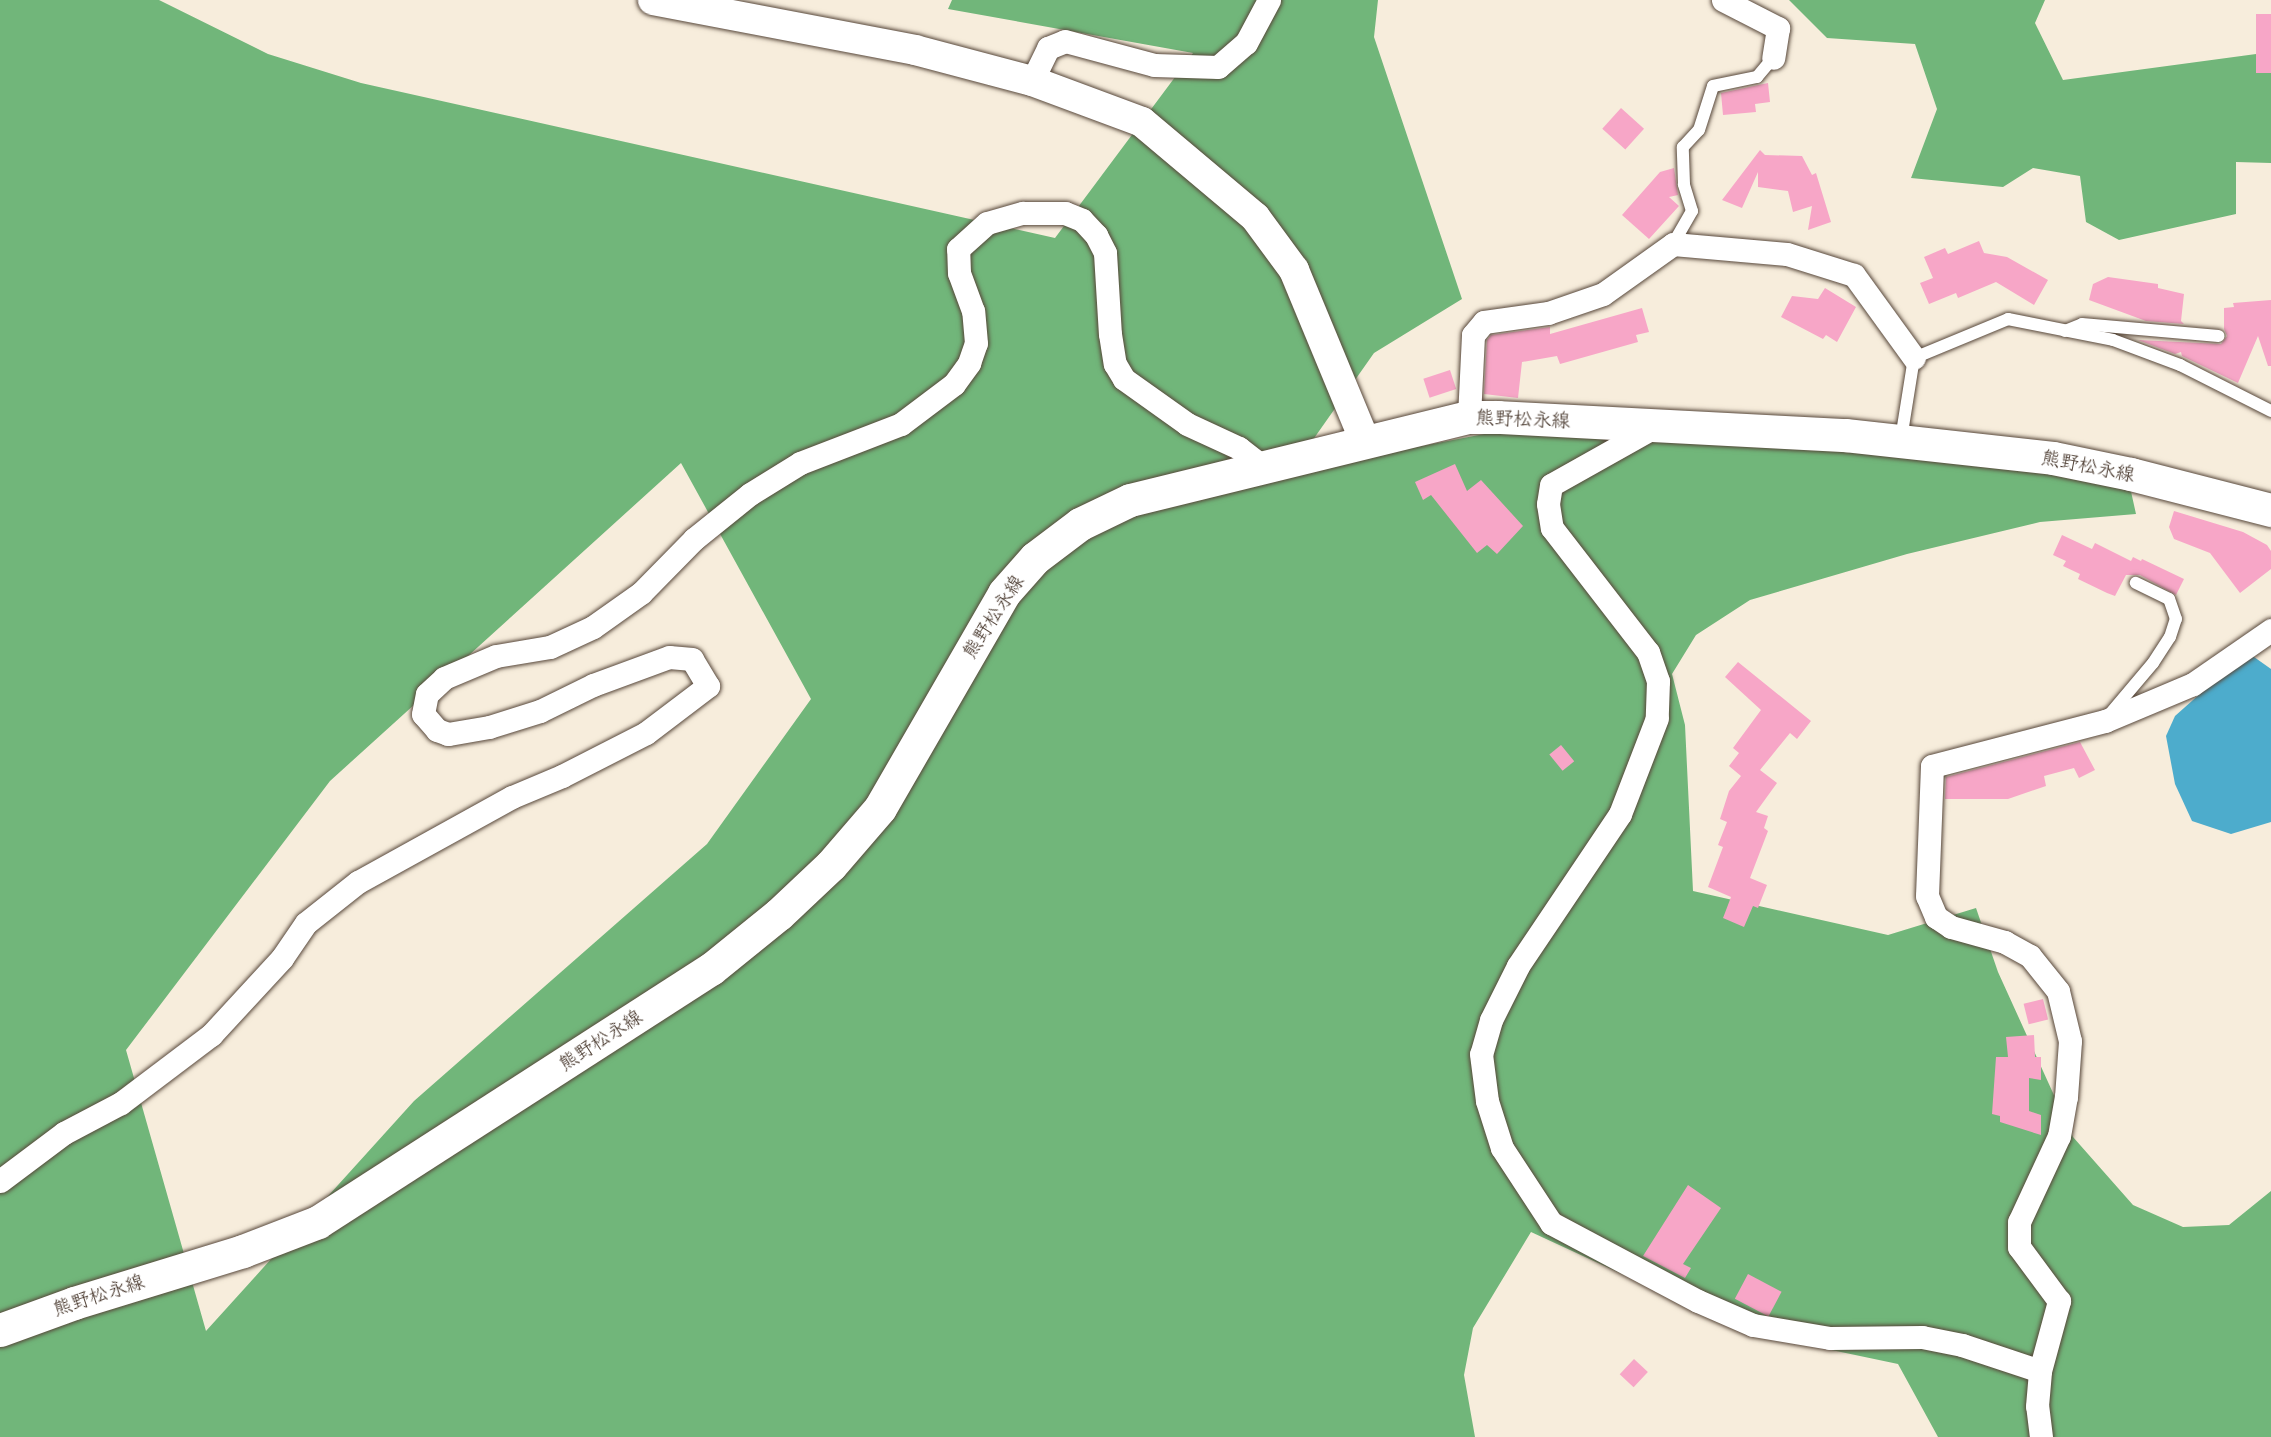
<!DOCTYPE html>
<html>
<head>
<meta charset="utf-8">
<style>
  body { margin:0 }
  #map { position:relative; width:2271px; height:1437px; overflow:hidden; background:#f7eddc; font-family:"Balsamiq Sans","Klee One",sans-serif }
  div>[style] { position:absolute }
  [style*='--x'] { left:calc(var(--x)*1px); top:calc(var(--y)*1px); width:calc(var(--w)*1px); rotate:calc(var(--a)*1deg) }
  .forest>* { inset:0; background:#71b67a }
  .water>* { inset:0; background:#4daccc }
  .building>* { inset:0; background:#f7a6c7; transform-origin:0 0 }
  .roads { filter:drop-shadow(0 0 2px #57473a) drop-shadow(0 0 2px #57473a) }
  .service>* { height:12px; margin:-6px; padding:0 6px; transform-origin:6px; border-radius:6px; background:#fff }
  .minor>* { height:23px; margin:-11.5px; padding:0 11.5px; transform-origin:11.5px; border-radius:11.5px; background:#fff }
  .tertiary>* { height:30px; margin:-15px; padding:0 15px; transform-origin:15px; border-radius:15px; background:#fff }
  .secondary>* { height:33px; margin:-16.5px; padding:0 16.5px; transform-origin:16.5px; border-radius:16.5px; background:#fff }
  span { translate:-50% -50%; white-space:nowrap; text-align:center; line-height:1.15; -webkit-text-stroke:7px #fff; paint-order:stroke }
  .street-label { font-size:19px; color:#3b2a1e }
</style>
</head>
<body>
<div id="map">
  <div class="forest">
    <div style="clip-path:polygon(evenodd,0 0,159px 0,268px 54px,361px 83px,1055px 238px,1193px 53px,948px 9px,952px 0,1378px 0,1374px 37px,1462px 299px,1374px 353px,1291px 471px,1526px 426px,1910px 451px,2130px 487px,2136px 514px,2040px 522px,1907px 554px,1750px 600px,1696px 635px,1672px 674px,1685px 725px,1693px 891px,1888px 935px,1976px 908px,1998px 972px,2073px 1137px,2133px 1205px,2183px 1227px,2229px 1225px,2271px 1191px,2271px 1437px,1938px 1437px,1898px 1364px,1750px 1333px,1531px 1232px,1473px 1328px,1464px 1375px,1475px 1437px,0 1437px,0 0,681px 463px,811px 699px,707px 844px,414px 1101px,206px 1331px,126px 1050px,330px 781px,681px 463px)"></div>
    <div style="clip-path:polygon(1789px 0,2045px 0,2035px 23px,2063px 80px,2271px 52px,2271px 163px,2236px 162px,2236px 214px,2119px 240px,2086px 222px,2080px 176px,2033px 168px,2003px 187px,1911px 178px,1937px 109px,1915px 44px,1827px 38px)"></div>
  </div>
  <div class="water">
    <div style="clip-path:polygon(2247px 652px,2271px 669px,2271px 822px,2231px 834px,2192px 821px,2175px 784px,2166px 736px,2175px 716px)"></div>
  </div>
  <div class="building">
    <div style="left:2256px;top:14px;width:15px;height:59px"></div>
    <div style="clip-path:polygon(1768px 83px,1770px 102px,1755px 104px,1756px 112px,1723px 115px,1721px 93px)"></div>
    <div style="left:1621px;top:108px;width:31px;height:28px;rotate:42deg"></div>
    <div style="clip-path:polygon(1760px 150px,1765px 155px,1802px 156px,1812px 175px,1816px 173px,1831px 222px,1808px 230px,1812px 206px,1793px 212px,1788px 191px,1758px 187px,1758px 172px,1742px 208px,1722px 200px)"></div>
    <div style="clip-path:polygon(1674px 168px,1678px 195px,1669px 197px,1679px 206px,1649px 239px,1622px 215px,1660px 172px)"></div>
    <div style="clip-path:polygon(1979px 241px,1984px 253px,2007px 257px,2048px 280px,2034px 305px,1996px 282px,1958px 298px,1956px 293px,1929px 304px,1920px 283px,1933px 278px,1924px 257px,1945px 248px,1948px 254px)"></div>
    <div style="clip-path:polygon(2108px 277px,2158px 284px,2158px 288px,2184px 294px,2181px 321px,2184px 324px,2146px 321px,2089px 300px,2093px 284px)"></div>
    <div style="clip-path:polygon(1825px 288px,1856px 307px,1837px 342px,1826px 335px,1823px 339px,1781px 317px,1792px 296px,1818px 299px)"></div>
    <div style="clip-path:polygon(2271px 300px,2271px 366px,2268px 366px,2258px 336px,2238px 383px,2182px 356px,2181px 352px,2175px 354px,2138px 340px,2221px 344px,2227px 336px,2224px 329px,2224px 308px,2234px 307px,2233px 303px)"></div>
    <div style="clip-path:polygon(1642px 308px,1649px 332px,1636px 335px,1638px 342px,1560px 364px,1557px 356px,1522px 362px,1518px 398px,1484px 394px,1487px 340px,1491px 335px,1550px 327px,1550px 334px)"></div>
    <div style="left:1450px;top:370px;width:20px;height:28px;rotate:72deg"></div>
    <div style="clip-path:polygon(1455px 464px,1467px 491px,1481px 480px,1523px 526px,1497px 554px,1487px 545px,1477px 553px,1431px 495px,1423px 500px,1415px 482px)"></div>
    <div style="clip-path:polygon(2174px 511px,2243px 532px,2267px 545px,2271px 551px,2271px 569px,2240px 593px,2210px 553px,2174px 539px,2169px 527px)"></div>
    <div style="clip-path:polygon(2062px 535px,2092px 549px,2095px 543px,2131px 561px,2133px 557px,2141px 561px,2142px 559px,2184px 579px,2176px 595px,2140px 575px,2126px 575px,2115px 596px,2107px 593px,2078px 579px,2080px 574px,2063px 566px,2066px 561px,2053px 555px)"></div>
    <div style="clip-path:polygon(1738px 662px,1811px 721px,1797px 739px,1790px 733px,1760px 770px,1777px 783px,1756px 812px,1768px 816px,1764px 828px,1768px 831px,1750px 878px,1767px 885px,1758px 908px,1753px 906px,1744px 927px,1723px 918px,1731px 897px,1708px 887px,1723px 847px,1718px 845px,1727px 822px,1720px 819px,1729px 791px,1741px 776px,1729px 766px,1739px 753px,1733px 748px,1761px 710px,1725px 677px)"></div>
    <div style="clip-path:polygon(2080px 742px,2095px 770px,2079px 778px,2074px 768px,2044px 776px,2046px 786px,2008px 799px,1945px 799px,1946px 777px)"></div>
    <div style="left:1561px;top:745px;width:21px;height:15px;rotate:51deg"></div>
    <div style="left:2043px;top:999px;width:21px;height:20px;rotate:76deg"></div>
    <div style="clip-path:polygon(2034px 1035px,2035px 1057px,2041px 1057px,2041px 1080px,2029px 1078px,2029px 1111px,2041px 1115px,2041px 1135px,2000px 1122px,2000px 1116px,1992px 1114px,1996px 1057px,2008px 1057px,2006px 1037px)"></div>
    <div style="clip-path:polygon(1688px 1185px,1721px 1208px,1683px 1264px,1691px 1268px,1685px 1278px,1643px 1256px)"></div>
    <div style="left:1748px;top:1274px;width:38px;height:28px;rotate:28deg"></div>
    <div style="left:1634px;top:1359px;width:19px;height:21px;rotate:43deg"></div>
  </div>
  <div class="roads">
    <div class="service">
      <div style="--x:1673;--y:244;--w:38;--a:-60"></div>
      <div style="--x:1692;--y:211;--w:28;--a:-107"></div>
      <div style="--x:1684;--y:184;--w:37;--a:-92"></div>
      <div style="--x:1683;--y:147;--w:23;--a:-47"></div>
      <div style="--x:1699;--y:130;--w:46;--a:-72.3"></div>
      <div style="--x:1713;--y:86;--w:45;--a:-11.6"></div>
      <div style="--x:1757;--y:77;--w:25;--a:-50"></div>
      <div style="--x:2065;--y:331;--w:18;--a:-22"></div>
      <div style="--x:2082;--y:324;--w:137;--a:5"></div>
      <div style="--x:1901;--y:439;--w:82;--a:-80.9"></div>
      <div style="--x:1914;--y:358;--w:102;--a:-22.5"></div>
      <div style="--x:2008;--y:319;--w:107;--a:11.3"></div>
      <div style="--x:2113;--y:340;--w:72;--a:20.5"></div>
      <div style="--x:2180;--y:365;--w:102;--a:26.8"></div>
      <div style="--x:2109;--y:715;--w:68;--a:-49.8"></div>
      <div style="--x:2153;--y:663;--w:31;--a:-57"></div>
      <div style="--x:2170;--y:637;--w:19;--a:-72"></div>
      <div style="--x:2176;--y:619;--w:21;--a:-109"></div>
      <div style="--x:2169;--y:599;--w:37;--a:-154"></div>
    </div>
    <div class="minor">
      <div style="--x:1723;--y:0;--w:62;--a:27"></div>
      <div style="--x:1778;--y:28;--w:30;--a:99"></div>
      <div style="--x:1032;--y:81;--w:37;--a:-64"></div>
      <div style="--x:1048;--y:48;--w:18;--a:-22"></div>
      <div style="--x:1065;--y:41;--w:92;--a:15.1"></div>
      <div style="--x:1154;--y:65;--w:64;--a:1.8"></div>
      <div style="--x:1218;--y:67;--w:37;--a:-41"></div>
      <div style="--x:1246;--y:43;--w:49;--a:-61.9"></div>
      <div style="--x:1469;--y:417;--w:82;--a:-87.2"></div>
      <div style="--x:1473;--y:335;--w:17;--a:-50"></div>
      <div style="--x:1484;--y:322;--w:65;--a:-8"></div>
      <div style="--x:1548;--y:313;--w:58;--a:-19.1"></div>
      <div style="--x:1603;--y:294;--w:86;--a:-35.5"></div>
      <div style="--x:1673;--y:244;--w:114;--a:5"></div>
      <div style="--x:1787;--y:254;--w:70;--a:17.4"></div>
      <div style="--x:1854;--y:275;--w:102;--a:54.1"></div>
      <div style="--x:1656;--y:426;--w:120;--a:150.7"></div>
      <div style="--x:1551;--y:485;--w:19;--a:99"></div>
      <div style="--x:1548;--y:504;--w:24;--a:81"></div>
      <div style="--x:1552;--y:528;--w:157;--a:52.3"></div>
      <div style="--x:1648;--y:652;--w:31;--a:71"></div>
      <div style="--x:1658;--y:681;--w:37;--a:92"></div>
      <div style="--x:1657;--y:718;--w:103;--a:111.1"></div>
      <div style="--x:1620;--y:814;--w:183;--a:123.9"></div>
      <div style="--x:1518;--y:966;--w:60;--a:116.6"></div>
      <div style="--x:1491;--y:1020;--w:35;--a:106"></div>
      <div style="--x:1481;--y:1054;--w:47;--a:82.7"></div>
      <div style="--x:1487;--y:1101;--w:49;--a:72.3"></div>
      <div style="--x:1502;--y:1148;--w:90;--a:56.8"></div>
      <div style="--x:1551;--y:1223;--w:166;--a:28"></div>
      <div style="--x:1698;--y:1301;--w:60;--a:23.6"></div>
      <div style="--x:1753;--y:1325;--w:78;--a:9.6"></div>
      <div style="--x:1830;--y:1338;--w:92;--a:-0.6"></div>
      <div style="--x:1922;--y:1337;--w:41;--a:11.3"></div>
      <div style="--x:1962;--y:1345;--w:82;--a:18.4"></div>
      <div style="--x:0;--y:1181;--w:80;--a:-36.9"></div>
      <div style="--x:64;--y:1133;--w:64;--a:-27.8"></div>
      <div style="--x:121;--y:1103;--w:113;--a:-37.1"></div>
      <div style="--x:211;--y:1035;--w:105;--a:-47.3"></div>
      <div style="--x:282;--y:958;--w:42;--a:-55.6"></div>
      <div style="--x:306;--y:923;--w:66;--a:-38.3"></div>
      <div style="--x:358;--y:882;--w:176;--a:-28.9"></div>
      <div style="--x:512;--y:797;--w:54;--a:-22.8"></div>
      <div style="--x:562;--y:776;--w:94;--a:-27.1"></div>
      <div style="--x:646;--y:733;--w:78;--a:-37.2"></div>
      <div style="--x:708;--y:686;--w:31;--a:-121"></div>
      <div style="--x:692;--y:659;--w:23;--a:-175"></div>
      <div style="--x:669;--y:657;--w:81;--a:159.8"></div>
      <div style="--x:593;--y:685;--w:59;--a:153.9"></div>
      <div style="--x:540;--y:711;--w:53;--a:162.6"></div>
      <div style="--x:489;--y:727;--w:42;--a:170.3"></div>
      <div style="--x:448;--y:734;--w:12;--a:-160"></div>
      <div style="--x:437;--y:730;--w:21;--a:-131"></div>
      <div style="--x:423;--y:714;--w:20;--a:-79"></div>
      <div style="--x:427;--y:694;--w:23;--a:-43"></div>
      <div style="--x:444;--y:678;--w:56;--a:-22.9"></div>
      <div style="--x:496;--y:656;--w:55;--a:-9.5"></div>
      <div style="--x:550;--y:647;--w:47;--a:-24.9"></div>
      <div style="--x:593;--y:627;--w:59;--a:-35.3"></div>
      <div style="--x:641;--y:593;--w:76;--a:-45.5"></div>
      <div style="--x:694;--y:539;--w:72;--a:-38.8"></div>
      <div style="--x:750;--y:494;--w:59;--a:-31.8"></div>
      <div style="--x:800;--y:463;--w:108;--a:-21.1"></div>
      <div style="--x:901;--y:424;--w:66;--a:-37"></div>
      <div style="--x:954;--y:384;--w:26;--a:-54"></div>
      <div style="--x:969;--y:363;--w:21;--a:-71"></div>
      <div style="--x:976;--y:343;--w:32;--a:-95"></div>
      <div style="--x:973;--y:311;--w:40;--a:-110.2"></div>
      <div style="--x:959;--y:273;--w:24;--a:-92"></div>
      <div style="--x:958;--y:249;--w:39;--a:-42"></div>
      <div style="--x:987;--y:223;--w:37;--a:-16"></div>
      <div style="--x:1023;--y:213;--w:42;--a:0"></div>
      <div style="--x:1065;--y:213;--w:18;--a:22"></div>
      <div style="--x:1082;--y:220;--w:21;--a:47"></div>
      <div style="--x:1096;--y:235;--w:20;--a:63"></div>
      <div style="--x:1105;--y:253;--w:81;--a:86.5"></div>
      <div style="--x:1110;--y:334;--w:30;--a:81"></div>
      <div style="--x:1115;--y:364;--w:17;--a:59"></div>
      <div style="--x:1124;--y:379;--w:77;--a:35.5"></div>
      <div style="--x:1187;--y:424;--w:57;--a:24.8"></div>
      <div style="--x:1239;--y:448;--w:29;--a:38"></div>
      <div style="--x:2041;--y:1437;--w:31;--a:-97"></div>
      <div style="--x:2037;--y:1406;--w:35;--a:-85"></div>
      <div style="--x:2040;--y:1371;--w:73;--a:-74.8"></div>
      <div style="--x:2059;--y:1301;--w:67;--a:-126.5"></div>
      <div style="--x:2019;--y:1247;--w:25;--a:-90"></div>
      <div style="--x:2019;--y:1222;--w:95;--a:-65.1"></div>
      <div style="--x:2059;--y:1136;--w:40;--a:-80"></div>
      <div style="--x:2066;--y:1097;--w:56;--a:-85.9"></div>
      <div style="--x:2070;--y:1041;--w:51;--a:-103.5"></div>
      <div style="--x:2058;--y:991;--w:45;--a:-128.7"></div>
      <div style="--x:2030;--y:956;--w:29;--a:-151"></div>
      <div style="--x:2005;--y:942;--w:56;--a:-164.5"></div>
      <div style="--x:1951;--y:927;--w:18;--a:-146"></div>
      <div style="--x:1936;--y:917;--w:23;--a:-113"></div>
      <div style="--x:1927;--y:896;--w:130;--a:-87.8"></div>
      <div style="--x:1932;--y:766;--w:179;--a:-14.6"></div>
      <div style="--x:2105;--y:721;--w:95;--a:-22.8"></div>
      <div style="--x:2193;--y:684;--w:95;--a:-34.7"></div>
    </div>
    <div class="tertiary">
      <div style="--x:653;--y:0;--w:267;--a:10.8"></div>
      <div style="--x:915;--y:50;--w:121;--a:14.8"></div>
      <div style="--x:1032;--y:81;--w:117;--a:20.4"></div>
      <div style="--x:1142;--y:122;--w:148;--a:40.1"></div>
      <div style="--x:1255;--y:217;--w:66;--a:53.7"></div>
      <div style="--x:1294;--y:270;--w:185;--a:67.5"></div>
    </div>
    <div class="secondary">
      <div style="--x:0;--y:1330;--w:79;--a:-20"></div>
      <div style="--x:74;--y:1303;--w:177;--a:-17.1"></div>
      <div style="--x:243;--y:1251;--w:80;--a:-21.1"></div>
      <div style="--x:318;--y:1222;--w:467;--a:-32.8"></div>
      <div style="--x:711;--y:969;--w:87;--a:-39"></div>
      <div style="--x:779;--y:914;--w:71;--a:-43.3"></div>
      <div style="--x:831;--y:865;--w:75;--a:-49.3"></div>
      <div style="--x:880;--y:808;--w:248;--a:-60"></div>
      <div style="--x:1004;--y:593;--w:47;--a:-48.5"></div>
      <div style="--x:1035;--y:558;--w:56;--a:-37.1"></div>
      <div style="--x:1080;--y:524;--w:55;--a:-25.6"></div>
      <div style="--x:1130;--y:500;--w:349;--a:-13.8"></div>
      <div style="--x:1469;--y:417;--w:29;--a:0"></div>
      <div style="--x:1498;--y:417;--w:347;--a:3"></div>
      <div style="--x:1845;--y:435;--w:209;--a:6.3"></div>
      <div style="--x:2053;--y:458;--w:80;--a:11.6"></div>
      <div style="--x:2131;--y:474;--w:145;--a:14.4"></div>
    </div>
  </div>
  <div class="street-label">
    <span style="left:1523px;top:420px;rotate:2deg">熊野松永線</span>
    <span style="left:2088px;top:467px;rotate:11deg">熊野松永線</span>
    <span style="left:994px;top:617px;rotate:-57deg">熊野松永線</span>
    <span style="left:601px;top:1041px;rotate:-33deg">熊野松永線</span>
    <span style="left:99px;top:1296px;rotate:-18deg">熊野松永線</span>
  </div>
</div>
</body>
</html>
